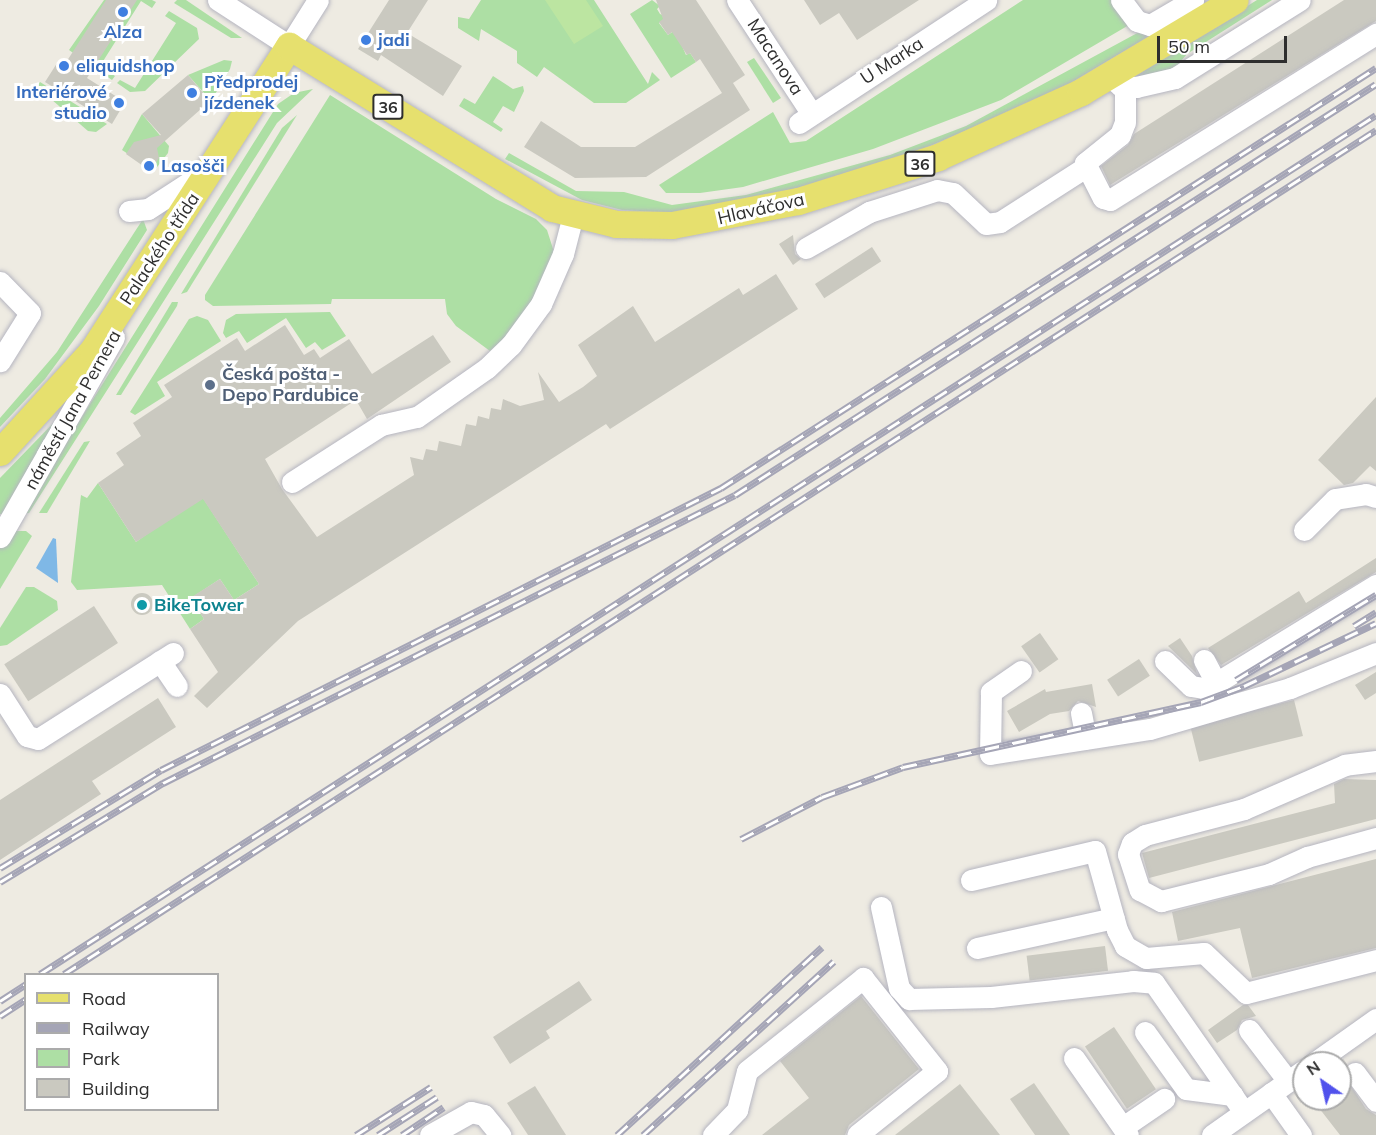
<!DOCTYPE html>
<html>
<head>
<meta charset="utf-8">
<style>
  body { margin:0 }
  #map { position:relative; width:1376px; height:1135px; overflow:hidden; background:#eeebe2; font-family:Mulish,sans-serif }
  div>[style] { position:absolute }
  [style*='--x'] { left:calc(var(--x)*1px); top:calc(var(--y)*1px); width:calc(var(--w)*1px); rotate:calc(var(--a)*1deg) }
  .green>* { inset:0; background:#addfa4 }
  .pitch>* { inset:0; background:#bce5a1 }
  .water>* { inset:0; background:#7fb8e6 }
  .building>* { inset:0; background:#cac9c0; transform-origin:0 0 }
  .round { border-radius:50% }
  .roads { filter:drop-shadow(0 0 2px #b5b5c0) drop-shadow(0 0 2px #b5b5c0) }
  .minor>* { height:21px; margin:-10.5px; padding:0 10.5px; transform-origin:10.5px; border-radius:10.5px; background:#fff }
  .major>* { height:27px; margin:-13.5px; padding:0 13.5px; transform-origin:13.5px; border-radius:13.5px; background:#e6e06e }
  .rail>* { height:7px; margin-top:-3.5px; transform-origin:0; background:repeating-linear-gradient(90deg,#fff 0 14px,#a5a5b6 0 28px); box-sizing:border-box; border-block:2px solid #a5a5b6 }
  .dots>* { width:16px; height:16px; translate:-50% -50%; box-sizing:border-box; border:3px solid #fff; border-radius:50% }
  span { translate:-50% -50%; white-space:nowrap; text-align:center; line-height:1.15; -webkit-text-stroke:6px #fff; paint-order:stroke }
  .shield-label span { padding:2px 4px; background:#fff; border:2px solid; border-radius:4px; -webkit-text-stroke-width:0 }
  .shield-label { font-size:16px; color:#2e2e2e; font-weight:700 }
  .shop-label { font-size:18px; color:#366cbe; font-weight:700 }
  .left { translate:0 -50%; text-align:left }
  .right { translate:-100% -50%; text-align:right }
  .street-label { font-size:18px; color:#2e2e2e }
  .service-label { font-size:18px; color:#4e5e75; font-weight:700 }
  .culture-label { font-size:18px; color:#0d838f; font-weight:700 }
  .legend { position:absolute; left:24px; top:973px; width:195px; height:138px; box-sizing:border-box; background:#fff; border:2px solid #ababab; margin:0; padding:8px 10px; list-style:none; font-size:18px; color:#2e2e2e }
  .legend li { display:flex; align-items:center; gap:12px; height:30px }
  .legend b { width:30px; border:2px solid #ababab }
  .north { position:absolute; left:1292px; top:1051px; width:60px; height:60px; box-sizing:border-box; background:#fff; border:2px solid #ababab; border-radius:50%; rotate:326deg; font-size:16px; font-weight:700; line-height:24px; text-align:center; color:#2e2e2e }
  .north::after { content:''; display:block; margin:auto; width:21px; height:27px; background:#5152ec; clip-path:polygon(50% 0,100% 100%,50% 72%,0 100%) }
  .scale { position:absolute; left:1157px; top:36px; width:130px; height:27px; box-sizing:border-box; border:3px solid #2e2e2e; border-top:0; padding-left:8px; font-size:18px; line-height:21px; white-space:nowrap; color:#2e2e2e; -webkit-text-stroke:4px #fff; paint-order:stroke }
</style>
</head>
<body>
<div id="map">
  <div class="green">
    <div style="clip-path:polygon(104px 0,152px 0,156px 2px,152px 8px,141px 1px,100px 66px,115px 76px,112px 80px,69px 50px)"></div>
    <div style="clip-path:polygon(177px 0,186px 0,242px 38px,231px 38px,174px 3px)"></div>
    <div style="clip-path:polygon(481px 0,594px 0,648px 84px,652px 72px,660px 80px,626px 103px,594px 103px,544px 67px,537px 77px,517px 63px,517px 51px,481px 29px,479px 41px,458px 28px,458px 17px,469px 19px)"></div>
    <div style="clip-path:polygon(652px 0,660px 6px,657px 9px,660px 14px,667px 17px,659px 23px,668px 35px,675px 30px,686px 55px,690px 53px,696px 62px,671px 78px,630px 14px)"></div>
    <div style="clip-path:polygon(1023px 0,1113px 0,1129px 25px,1001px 100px,873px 149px,743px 187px,700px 193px,666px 193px,659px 185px,773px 112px,790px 143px,806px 141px)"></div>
    <div style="clip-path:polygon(1257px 0,1272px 0,1187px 54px,1176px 67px,1135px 80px,1133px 77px)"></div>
    <div style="clip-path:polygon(169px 11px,197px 28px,199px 39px,145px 91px,130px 92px,117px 83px,120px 80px,135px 88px,176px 23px,165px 16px)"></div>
    <div style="clip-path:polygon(1166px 26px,1054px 93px,911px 154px,815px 185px,675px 213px,622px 210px,582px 200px,505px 159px,509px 153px,576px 191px,624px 192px,672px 205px,746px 195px,890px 155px,966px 126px,1141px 31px)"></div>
    <div style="clip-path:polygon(754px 58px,781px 98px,773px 103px,747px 62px)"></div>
    <div style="clip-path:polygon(224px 60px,232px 61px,230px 69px,211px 101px,188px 75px)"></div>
    <div style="clip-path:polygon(493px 76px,513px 89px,523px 86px,524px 91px,514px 112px,503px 106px,493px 122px,503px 129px,501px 132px,459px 106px,464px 98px,475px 104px)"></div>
    <div style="clip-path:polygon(40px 82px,107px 124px,96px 132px,88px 131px,37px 87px)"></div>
    <div style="clip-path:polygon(313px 89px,277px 123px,29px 513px,21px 514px,278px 104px,294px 93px)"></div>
    <div style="clip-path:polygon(330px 95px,496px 199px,536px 219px,547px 230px,554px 252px,533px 300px,511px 332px,490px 351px,456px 326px,447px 314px,445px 299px,332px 299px,331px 304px,213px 306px,205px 300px,205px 295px)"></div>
    <div style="clip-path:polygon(142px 114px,169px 146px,168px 153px,154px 171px,122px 150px)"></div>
    <div style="clip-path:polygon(297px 115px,187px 292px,181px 294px,282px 128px)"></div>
    <div style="clip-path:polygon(143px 219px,147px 230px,99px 306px,45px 379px,0 427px,0 418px,57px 352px)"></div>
    <div style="clip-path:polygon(172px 302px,178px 302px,177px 306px,121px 395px,116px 395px)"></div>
    <div style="clip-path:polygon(330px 312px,346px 336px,322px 350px,315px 342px,306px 348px,286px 318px,247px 343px,239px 331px,226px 338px,223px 333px,226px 320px,236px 314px)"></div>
    <div style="clip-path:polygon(197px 316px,208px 320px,221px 341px,157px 382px,165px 396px,135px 415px,130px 412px,189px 319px)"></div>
    <div style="clip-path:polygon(61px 415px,7px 514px,0 514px,0 478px)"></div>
    <div style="clip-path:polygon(90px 441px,47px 513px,39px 513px,84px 442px)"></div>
    <div style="clip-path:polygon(98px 483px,136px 542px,201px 495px,259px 584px,234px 600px,220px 579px,191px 598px,204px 619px,190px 629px,162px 585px,77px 590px,71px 582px,81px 495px,87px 498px)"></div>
    <div style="clip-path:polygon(10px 531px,26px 531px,32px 536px,0 589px,0 547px)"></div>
    <div style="clip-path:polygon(26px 587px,34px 587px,57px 601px,58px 610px,7px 645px,0 646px,0 628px)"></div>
  </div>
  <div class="pitch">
    <div style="clip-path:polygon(545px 0,586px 0,603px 26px,574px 44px)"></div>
  </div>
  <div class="water">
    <div style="clip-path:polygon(53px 538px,56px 539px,58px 583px,36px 568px)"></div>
  </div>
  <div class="building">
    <div style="clip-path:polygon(106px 0,137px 0,87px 78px,125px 102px,112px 124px,45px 82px,59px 60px,65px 64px)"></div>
    <div style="clip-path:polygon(389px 0,428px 0,407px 33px,462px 66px,443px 96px,381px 55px,378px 61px,358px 49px)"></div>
    <div style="clip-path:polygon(656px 0,696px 0,745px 75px,733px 83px,750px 110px,646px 177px,575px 178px,524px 147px,541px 121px,581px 147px,635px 147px,722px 93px,700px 59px,696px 62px,690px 53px,687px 55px,672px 32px,668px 35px,659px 22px,663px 19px)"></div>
    <div style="clip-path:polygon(804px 0,919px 0,857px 40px,839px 13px,820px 25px)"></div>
    <div style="clip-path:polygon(1344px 0,1376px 0,1376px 21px,1110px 185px,1101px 166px,1128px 145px,1134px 134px)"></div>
    <div style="clip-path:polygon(188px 75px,210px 101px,157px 148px,159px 158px,153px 167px,146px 168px,126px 154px,134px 142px,161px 135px,142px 114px)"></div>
    <div style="clip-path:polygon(793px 235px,795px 254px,801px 259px,793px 265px,779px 244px)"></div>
    <div style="left:872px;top:247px;width:17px;height:68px;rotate:57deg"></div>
    <div style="clip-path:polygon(776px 274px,798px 309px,610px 429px,606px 424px,298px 621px,207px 708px,194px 696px,218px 672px,190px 629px,204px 619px,190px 598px,220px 579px,234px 600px,259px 584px,203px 499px,136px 542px,98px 483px,124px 465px,116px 453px,141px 436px,133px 423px,172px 397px,164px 385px,237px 338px,245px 351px,285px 325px,304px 355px,314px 349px,320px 358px,349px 339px,372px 374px,433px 335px,451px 362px,367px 419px,356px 400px,265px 459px,282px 489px,317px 537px,414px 475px,410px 457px,423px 460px,426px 449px,437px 451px,439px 441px,461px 446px,466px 424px,476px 426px,478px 416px,489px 419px,491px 408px,501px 410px,503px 399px,520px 406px,544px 400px,538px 372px,559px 402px,583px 387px,597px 376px,578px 345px,633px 306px,655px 342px,739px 288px,743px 295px)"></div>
    <div style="clip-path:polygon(1376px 397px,1376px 471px,1370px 466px,1353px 483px,1344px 485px,1318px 460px)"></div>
    <div style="clip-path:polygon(1376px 558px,1376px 572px,1221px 665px,1208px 648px,1299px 591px,1306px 603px)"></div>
    <div class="round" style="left:131px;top:593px;width:22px;height:22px"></div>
    <div style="left:94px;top:606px;width:44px;height:107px;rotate:57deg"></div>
    <div style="left:1040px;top:633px;width:32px;height:23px;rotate:55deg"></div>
    <div style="clip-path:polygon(1180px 638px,1192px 656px,1197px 674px,1168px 646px)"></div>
    <div style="left:1139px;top:659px;width:20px;height:38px;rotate:57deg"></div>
    <div style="clip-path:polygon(1376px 672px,1376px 693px,1365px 700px,1355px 685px)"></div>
    <div style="clip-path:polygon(1092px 684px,1096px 707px,1078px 701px,1069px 711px,1050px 714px,1019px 732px,1007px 711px,1045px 689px,1046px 692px)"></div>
    <div style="clip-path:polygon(158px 698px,176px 727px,92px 781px,101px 794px,0 860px,0 800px)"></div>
    <div style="left:1294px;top:700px;width:37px;height:107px;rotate:76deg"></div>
    <div style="clip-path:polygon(1344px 779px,1376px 780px,1376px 819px,1149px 878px,1142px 853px,1335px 803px,1334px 784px)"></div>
    <div style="clip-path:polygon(1376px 859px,1376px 948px,1252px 978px,1240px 928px,1178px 941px,1172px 912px)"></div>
    <div style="left:1105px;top:946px;width:25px;height:79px;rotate:83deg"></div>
    <div style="clip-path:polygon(579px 981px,592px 1000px,546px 1031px,550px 1038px,510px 1064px,493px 1037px)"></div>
    <div style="clip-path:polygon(861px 996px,919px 1069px,849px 1125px,845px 1135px,762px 1135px,809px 1098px,780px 1061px)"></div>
    <div style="clip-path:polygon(1243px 1005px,1248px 1005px,1256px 1016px,1242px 1020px,1237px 1030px,1217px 1043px,1208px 1030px)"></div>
    <div style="left:1114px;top:1027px;width:75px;height:35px;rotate:56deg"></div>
    <div style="clip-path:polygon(1340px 1069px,1366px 1109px,1376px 1115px,1376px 1135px,1340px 1135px,1312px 1099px,1340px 1099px)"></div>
    <div style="clip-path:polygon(1034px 1083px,1070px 1135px,1035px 1135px,1010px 1099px)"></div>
    <div style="clip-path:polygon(960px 1084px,1000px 1135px,895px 1135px)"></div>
    <div style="clip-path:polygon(535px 1086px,566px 1135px,528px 1135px,507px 1103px)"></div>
  </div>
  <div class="roads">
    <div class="minor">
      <div style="--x:218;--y:0;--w:85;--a:32.9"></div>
      <div style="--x:289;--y:46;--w:54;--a:-57.8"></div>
      <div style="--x:737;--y:0;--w:136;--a:56.7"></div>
      <div style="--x:1121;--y:0;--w:26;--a:53"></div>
      <div style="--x:1137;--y:21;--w:14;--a:17"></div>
      <div style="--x:1150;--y:25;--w:50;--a:-30.2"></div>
      <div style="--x:1115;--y:81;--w:8;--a:40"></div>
      <div style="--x:1121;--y:86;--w:15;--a:4"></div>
      <div style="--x:1136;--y:87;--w:40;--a:-13"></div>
      <div style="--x:1175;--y:78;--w:147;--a:-32"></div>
      <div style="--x:1125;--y:87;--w:35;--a:90"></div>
      <div style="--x:1125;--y:122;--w:14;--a:111"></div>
      <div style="--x:1120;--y:135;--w:45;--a:141.3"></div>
      <div style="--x:1085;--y:163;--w:39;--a:63"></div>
      <div style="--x:1103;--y:198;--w:7;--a:16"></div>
      <div style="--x:1110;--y:200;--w:314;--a:-32"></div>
      <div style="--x:799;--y:123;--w:224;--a:-33.3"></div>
      <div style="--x:129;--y:211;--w:19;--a:-6"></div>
      <div style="--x:148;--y:209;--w:68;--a:-33"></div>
      <div style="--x:806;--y:248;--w:73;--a:-29.7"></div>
      <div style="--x:869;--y:212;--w:71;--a:-17.9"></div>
      <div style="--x:937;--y:190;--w:16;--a:11"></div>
      <div style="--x:953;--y:193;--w:45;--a:43.2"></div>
      <div style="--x:986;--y:224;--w:14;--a:-8"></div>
      <div style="--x:1000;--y:222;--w:100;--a:-32.7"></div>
      <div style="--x:0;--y:282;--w:43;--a:45.9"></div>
      <div style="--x:30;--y:313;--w:57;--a:122"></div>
      <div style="--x:292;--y:482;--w:106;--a:-32.6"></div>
      <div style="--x:381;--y:425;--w:37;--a:-13"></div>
      <div style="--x:417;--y:417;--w:85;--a:-35"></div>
      <div style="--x:487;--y:368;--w:33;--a:-44"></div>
      <div style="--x:511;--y:345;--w:51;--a:-53.8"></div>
      <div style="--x:541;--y:304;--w:55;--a:-66.3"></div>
      <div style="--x:563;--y:254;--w:40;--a:-75.6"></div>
      <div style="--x:1304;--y:530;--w:44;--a:-45"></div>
      <div style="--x:1335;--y:499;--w:31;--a:-9"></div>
      <div style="--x:1366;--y:494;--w:10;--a:17"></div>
      <div style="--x:0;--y:537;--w:230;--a:-60.3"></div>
      <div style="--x:1204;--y:660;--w:26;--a:62"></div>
      <div style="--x:1216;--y:683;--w:188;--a:-31.5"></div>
      <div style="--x:160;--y:661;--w:30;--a:56"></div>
      <div style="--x:1165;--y:661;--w:36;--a:44"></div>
      <div style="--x:1191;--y:686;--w:12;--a:9"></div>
      <div style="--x:1203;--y:688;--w:14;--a:-21"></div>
      <div style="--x:1021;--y:671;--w:37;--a:145"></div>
      <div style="--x:991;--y:692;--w:62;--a:90.9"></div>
      <div style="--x:990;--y:754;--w:162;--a:-8.9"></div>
      <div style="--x:1150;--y:729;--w:146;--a:-16.3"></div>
      <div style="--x:1290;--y:688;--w:93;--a:-22.1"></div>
      <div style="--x:0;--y:694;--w:50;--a:57.3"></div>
      <div style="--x:27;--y:736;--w:11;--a:15"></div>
      <div style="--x:38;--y:739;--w:160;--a:-32.5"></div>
      <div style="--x:1081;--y:713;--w:26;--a:79"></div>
      <div style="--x:1376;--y:761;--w:31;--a:173"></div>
      <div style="--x:1345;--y:765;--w:110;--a:156.5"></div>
      <div style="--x:1244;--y:809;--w:102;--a:165.3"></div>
      <div style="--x:1145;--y:835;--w:15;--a:148"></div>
      <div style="--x:1132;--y:843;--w:12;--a:110"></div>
      <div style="--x:1128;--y:854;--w:38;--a:72"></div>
      <div style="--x:1140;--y:890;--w:24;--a:28"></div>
      <div style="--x:1161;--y:901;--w:111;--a:-14"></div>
      <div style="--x:1269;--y:874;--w:42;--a:-24.1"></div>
      <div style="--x:1307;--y:857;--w:72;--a:-15.4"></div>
      <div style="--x:971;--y:880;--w:127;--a:-13.2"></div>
      <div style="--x:1095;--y:851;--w:82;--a:74.4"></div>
      <div style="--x:1117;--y:930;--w:18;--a:63"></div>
      <div style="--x:1125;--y:946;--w:24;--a:30"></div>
      <div style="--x:1146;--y:958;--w:58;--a:-4.9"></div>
      <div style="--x:1204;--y:953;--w:58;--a:43.6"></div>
      <div style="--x:1246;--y:993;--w:134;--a:-14.2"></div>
      <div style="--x:881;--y:907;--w:83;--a:77.5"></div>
      <div style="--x:899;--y:988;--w:15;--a:48"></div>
      <div style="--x:909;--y:999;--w:82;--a:-1.4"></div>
      <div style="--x:991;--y:997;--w:143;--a:-6.4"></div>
      <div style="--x:1133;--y:981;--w:21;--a:5"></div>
      <div style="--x:1154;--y:983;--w:157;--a:55.1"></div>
      <div style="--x:977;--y:948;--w:140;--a:-12.4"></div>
      <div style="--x:1249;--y:1030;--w:64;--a:52.6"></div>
      <div style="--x:1145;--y:1032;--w:70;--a:54.3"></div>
      <div style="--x:1186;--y:1089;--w:47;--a:7.3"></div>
      <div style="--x:1074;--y:1058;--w:94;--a:55"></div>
      <div style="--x:1314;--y:1063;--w:76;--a:-35.4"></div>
      <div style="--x:1355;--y:1073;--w:35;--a:53"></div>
      <div style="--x:1271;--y:1093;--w:52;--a:54.5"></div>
      <div style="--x:1123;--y:1127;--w:50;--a:-34.3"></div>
      <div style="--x:430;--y:1135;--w:47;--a:-29.3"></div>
      <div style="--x:471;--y:1112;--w:13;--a:13"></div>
      <div style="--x:484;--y:1115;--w:26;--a:51"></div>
      <div style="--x:713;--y:1135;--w:35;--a:-46"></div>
      <div style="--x:737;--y:1110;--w:40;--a:-75.6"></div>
      <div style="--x:747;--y:1071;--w:149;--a:-38.7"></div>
      <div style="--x:863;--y:978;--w:119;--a:51.5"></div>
      <div style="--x:937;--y:1071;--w:102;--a:141.3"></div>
      <div style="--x:1212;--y:1135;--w:113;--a:-35.2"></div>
    </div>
    <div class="major">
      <div style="--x:0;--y:452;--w:138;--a:-47.6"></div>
      <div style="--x:93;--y:350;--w:362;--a:-57.2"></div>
      <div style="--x:289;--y:46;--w:309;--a:31.6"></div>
      <div style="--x:552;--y:208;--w:66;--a:14"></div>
      <div style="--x:616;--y:224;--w:56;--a:1"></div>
      <div style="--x:672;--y:225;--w:128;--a:-10.8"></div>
      <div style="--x:798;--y:201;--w:147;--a:-17.4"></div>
      <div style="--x:938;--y:157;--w:157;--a:-24.4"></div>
      <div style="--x:1081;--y:92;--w:179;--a:-30.9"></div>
    </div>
  </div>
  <div class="rail">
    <div style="--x:1354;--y:626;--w:26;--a:-32"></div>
    <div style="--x:1236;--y:680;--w:164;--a:-31.3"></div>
    <div style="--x:741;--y:839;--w:91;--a:-27.4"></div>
    <div style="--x:822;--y:797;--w:86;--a:-20.3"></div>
    <div style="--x:903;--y:767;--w:305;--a:-12.3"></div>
    <div style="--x:1201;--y:702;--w:46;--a:-20.4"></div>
    <div style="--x:1244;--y:686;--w:146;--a:-25.5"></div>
    <div style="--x:0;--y:868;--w:188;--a:-31.3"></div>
    <div style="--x:161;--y:770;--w:627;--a:-26.73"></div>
    <div style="--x:721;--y:488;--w:778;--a:-32.67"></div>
    <div style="--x:0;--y:882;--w:191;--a:-31.3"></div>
    <div style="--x:163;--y:783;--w:640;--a:-26.73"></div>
    <div style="--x:735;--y:495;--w:761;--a:-32.67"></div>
    <div style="--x:40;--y:974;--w:1588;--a:-32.74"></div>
    <div style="--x:64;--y:974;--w:1560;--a:-32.75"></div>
    <div style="--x:0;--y:1001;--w:31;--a:-33"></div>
    <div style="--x:0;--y:1016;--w:31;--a:-33"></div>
    <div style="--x:356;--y:1135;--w:89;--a:-32.6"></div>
    <div style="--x:378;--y:1135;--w:70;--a:-32.8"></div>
    <div style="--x:402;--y:1135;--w:50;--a:-33.7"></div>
    <div style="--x:617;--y:1135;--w:278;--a:-42.5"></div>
    <div style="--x:643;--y:1135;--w:258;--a:-42.3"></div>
  </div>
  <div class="dots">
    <div style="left:123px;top:12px;background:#3f7fe0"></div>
    <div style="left:366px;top:40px;background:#3f7fe0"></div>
    <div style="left:64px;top:66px;background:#3f7fe0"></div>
    <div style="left:192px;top:93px;background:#3f7fe0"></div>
    <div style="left:119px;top:103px;background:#3f7fe0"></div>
    <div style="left:149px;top:166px;background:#3f7fe0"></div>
    <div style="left:210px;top:385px;background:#5c6f8a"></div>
    <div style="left:142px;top:605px;background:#0f9aa8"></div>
  </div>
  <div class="shield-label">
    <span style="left:388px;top:107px">36</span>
    <span style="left:920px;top:164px">36</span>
  </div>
  <div class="shop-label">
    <span style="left:123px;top:32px">Alza</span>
    <span class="left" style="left:378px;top:40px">jadi</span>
    <span class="left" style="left:76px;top:66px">eliquidshop</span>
    <span class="left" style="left:204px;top:93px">Předprodej<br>jízdenek</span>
    <span class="right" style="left:107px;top:103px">Interiérové<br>studio</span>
    <span class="left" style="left:161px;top:166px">Lasošči</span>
  </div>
  <div class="street-label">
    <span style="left:775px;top:57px;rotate:57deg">Macanova</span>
    <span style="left:892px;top:61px;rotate:-33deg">U Marka</span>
    <span style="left:761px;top:209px;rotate:-13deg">Hlaváčova</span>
    <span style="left:160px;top:249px;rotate:-57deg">Palackého třída</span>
    <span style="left:73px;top:410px;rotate:-61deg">náměstí Jana Pernera</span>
  </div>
  <div class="service-label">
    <span class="left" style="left:222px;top:385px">Česká pošta -<br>Depo Pardubice</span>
  </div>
  <div class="culture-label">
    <span class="left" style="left:154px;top:605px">BikeTower</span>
  </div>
  <ul class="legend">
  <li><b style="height:8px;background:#e6e06e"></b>Road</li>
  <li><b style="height:8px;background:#a5a5b6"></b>Railway</li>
  <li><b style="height:16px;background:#addfa4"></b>Park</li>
  <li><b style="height:16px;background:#cac9c0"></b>Building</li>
  </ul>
  <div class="north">N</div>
  <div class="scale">50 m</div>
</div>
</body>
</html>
